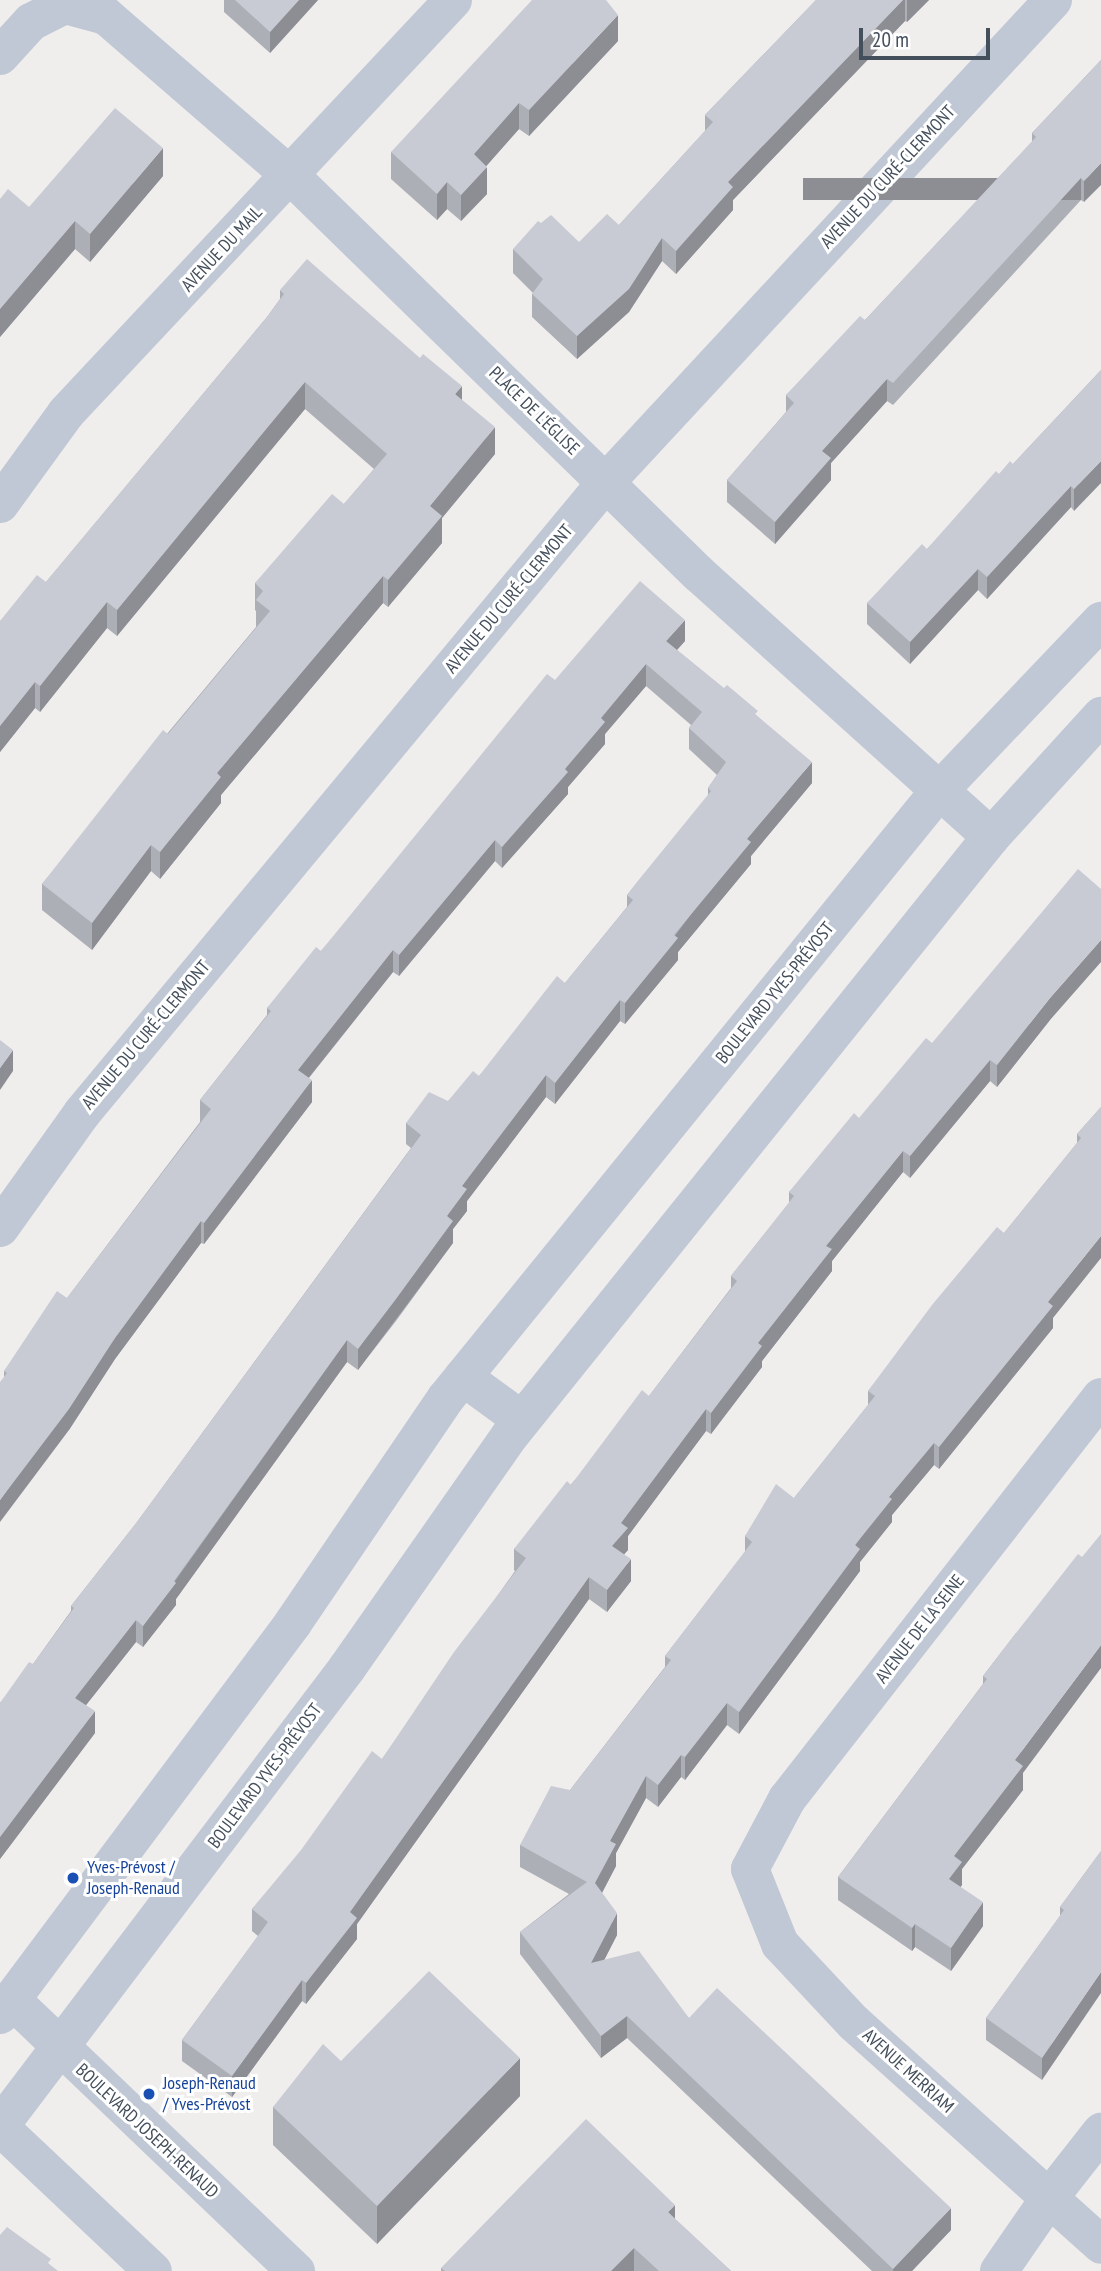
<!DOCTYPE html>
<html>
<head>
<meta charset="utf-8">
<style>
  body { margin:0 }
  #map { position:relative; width:1101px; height:2271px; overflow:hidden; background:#f0eded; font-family:"PT Sans Narrow",sans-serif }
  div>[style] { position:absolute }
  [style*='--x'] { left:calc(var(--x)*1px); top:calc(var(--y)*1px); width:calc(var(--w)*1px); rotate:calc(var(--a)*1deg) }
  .minor>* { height:38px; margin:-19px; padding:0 19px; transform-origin:19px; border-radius:19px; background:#bfc8d4 }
  .tertiary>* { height:38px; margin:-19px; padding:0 19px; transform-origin:19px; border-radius:19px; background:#bfc8d4 }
  .wall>* { inset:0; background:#acafb6 }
  .shaded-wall>* { inset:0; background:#8c8e94; transform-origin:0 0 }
  .building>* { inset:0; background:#c8cbd4 }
  .dots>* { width:19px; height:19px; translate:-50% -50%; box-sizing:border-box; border:4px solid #fff; border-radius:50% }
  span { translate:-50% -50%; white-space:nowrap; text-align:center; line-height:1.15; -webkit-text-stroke:6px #fff; paint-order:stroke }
  .street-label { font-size:18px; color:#444f5c }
  .transit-label { font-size:18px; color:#164399 }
  .left { translate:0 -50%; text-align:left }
  .scale { position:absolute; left:859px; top:28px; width:131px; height:32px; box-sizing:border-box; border:4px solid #444f5c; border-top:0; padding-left:9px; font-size:21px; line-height:24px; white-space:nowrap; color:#444f5c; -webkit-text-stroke:5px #fff; paint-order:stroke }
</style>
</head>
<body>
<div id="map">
  <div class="minor">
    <div style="--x:0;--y:56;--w:46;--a:-47.6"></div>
    <div style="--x:31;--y:22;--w:38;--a:-27"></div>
    <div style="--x:65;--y:5;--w:42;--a:15"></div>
    <div style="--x:106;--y:16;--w:245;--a:40.9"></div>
    <div style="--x:291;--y:176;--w:570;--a:44.29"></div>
    <div style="--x:699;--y:574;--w:393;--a:42"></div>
    <div style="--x:0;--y:504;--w:112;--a:-54"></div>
    <div style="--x:66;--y:413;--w:566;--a:-46.86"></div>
    <div style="--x:0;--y:1228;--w:141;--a:-54.5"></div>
    <div style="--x:82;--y:1113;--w:822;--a:-50.28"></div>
    <div style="--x:607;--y:481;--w:656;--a:-47.16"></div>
    <div style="--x:1101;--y:1397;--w:510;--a:127.99"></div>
    <div style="--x:787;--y:1799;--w:79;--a:117.9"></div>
    <div style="--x:750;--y:1869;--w:81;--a:68.2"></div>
    <div style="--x:780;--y:1944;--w:108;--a:46.9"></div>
    <div style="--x:854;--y:2023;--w:332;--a:41.9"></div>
    <div style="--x:999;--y:2271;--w:90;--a:-55.4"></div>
    <div style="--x:1050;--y:2197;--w:83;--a:-51.9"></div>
  </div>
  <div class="tertiary">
    <div style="--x:463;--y:1377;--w:73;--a:36.1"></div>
    <div style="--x:12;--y:2000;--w:393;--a:43.7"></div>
    <div style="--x:0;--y:2015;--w:489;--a:-53.2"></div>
    <div style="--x:293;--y:1623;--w:272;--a:-55.8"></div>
    <div style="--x:446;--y:1398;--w:782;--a:-50.92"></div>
    <div style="--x:939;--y:791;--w:235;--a:-46.4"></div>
    <div style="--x:0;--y:2126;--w:575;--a:-52.85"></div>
    <div style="--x:347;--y:1668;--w:286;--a:-55"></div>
    <div style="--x:511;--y:1434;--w:766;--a:-51.2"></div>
    <div style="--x:991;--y:837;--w:164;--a:-47.7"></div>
    <div style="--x:0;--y:2127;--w:210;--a:43.3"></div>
  </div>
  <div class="wall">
    <div style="clip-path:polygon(224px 0,318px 0,270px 53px,224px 12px)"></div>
    <div style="clip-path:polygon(816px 0,929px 0,907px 22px,905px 21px,733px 200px,733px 210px,676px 274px,662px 261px,629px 312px,577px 359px,532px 317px,532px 294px,533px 293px,513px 273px,513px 249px,579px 242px,619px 225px,705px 131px,705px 115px)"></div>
    <div style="clip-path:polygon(618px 41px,529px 136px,519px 129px,486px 166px,487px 194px,461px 221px,447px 209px,437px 220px,391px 179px,391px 152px)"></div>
    <div style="clip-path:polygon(1101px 60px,1084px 202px,1081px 200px,893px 405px,887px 401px,831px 463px,831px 480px,775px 544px,727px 502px,727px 480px,786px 412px,786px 395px,865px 320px,1032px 142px,1032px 133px)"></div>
    <div style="clip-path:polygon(163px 176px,90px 262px,75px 249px,0 337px,0 199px,29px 207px)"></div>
    <div style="clip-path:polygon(280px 290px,462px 400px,495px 454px,442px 518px,442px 543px,388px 607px,383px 603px,221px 795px,221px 803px,160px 879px,151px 871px,92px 950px,42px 910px,42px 884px,256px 627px,256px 611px,255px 610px,255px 583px,344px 504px,374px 469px,305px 409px,117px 636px,107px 628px,40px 712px,35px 708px,0 752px,0 621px,46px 582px,267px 317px,280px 299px)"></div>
    <div style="clip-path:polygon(1101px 370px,1074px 511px,1071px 507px,987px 599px,978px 590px,910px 664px,867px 624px,867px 603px,927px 549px,999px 474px,1013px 464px)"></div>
    <div style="clip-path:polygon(685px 641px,677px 650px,758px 717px,812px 783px,751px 856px,751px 864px,678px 952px,678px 960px,625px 1024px,620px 1021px,555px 1104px,546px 1097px,467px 1201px,467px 1211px,453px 1229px,453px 1243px,396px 1321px,358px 1370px,347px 1362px,176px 1599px,176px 1605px,143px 1647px,136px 1642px,86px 1705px,95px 1733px,0 1859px,0 1703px,33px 1664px,71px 1611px,71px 1606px,137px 1522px,411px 1148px,406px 1144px,406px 1123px,448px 1101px,479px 1076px,565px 983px,627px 907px,627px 895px,708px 796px,708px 788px,717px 775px,689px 749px,689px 728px,691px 725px,646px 686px,605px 734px,605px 744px,568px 787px,568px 794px,502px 868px,495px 861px,399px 976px,393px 972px,309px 1078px,312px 1102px,204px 1244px,201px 1243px,115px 1359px,69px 1430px,4px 1377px,4px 1371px,67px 1298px,200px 1122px,200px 1100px,267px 1015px,267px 1008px,321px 951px,555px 680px)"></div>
    <div style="clip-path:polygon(1050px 1020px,997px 1087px,990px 1081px,910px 1178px,903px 1172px,832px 1261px,832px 1271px,762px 1361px,762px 1367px,711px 1434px,706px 1431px,628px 1536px,628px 1550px,624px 1554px,631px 1581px,607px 1612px,589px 1599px,357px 1924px,357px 1939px,306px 2004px,302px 2001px,232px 2097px,182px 2061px,182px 2040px,258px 1936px,252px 1931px,252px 1909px,382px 1759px,515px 1571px,514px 1570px,514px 1549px,649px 1396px,731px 1288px,731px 1276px,789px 1203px,789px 1192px,932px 1043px)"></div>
    <div style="clip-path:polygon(1101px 1107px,1053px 1318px,1053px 1328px,939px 1469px,934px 1465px,892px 1515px,892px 1522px,860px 1562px,860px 1571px,739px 1734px,727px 1725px,685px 1780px,681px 1777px,658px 1807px,646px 1798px,616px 1853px,616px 1866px,602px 1893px,617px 1935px,604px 1960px,689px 2018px,951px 2230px,912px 2271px,872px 2271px,627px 2038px,601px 2058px,520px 1954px,520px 1932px,569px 1894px,520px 1867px,520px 1845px,570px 1790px,665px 1667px,665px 1656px,745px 1552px,745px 1536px,794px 1498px,868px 1405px,868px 1391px,1004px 1233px,1077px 1143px,1077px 1134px)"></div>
    <div style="clip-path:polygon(1016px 1633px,1023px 1790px,962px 1869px,962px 1885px,960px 1887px,983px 1926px,951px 1971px,915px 1947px,912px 1951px,838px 1900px,838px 1877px,983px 1684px,983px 1676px)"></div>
    <div style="clip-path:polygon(1101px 1851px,1042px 2080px,986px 2040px,986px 2018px,1060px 1916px,1060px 1907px)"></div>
    <div style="clip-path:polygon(341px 2061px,520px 2096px,377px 2244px,273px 2145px,273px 2107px)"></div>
    <div style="clip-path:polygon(675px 2219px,731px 2271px,441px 2271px,441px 2268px)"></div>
  </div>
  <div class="shaded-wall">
    <div style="clip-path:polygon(299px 0,318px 0,270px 53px,270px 32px)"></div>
    <div style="clip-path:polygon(903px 0,905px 0,905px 21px,733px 200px,733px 210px,676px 274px,676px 251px,728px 182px)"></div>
    <div style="clip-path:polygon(907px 0,929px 0,907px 22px)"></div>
    <div style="clip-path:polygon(618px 15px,618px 41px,529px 136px,529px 110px)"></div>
    <div style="clip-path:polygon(519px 103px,519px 129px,474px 180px,474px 154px)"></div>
    <div style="clip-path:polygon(163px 148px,163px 176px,90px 262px,90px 234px)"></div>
    <div style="clip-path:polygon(1101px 163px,1101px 185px,1084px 202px,1084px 181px)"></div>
    <div style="clip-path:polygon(487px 167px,487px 194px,461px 221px,461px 195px)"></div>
    <div style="left:1081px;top:178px;width:22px;height:278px;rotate:90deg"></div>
    <div style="clip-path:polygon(447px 182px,447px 209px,437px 220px,437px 194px)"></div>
    <div style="clip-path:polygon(75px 221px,75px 249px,0 337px,0 309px)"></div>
    <div style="clip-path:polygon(662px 238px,662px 261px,629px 312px,577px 359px,577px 336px)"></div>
    <div style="clip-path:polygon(887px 379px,887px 401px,831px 463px,831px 480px,775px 544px,775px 522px,822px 451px)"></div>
    <div style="clip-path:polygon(305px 382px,305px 409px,117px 636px,117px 610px)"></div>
    <div style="clip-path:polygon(462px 386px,462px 412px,455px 394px)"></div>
    <div style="clip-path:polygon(495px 427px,495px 454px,442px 518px,442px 543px,388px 607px,388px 580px,430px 506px)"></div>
    <div style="clip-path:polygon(1101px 461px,1101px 483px,1074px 511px,1074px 489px)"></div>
    <div style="clip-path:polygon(1071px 486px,1071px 507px,987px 599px,987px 577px)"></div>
    <div style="clip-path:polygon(978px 569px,978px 590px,910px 664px,910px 642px)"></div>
    <div style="clip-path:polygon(383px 576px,383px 603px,221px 795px,221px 803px,160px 879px,160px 852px,217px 773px)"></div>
    <div style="clip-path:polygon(107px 602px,107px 628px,40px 712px,40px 686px)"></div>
    <div style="clip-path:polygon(685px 620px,685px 641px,666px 662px,666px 641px)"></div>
    <div style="clip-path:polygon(646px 664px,646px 686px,605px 734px,605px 744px,568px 787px,568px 794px,502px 868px,502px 847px,565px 769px,601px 718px)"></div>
    <div style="clip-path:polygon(35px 682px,35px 708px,0 752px,0 726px)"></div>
    <div style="clip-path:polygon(812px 762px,812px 783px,751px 856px,751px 864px,678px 952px,678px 960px,625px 1024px,625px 1003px,747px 839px)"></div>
    <div style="clip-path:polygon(495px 840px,495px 861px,399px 976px,399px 955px)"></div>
    <div style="clip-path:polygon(151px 845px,151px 871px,92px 950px,92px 923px)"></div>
    <div style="clip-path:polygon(1101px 940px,1101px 962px,1050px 1020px,997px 1087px,997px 1065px,1050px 998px)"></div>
    <div style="clip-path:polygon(393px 950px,393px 972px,298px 1091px,298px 1070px)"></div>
    <div style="clip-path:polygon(620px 1000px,620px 1021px,555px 1104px,555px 1083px)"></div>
    <div style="clip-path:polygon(13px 1050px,13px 1071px,0 1090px,0 1068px)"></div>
    <div style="clip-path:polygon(990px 1060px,990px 1081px,910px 1178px,910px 1156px)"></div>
    <div style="clip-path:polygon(546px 1075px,546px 1097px,467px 1201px,467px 1211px,453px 1229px,453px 1243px,358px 1370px,358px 1349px,447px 1216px,462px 1186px)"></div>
    <div style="clip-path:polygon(312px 1080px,312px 1102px,204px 1244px,204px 1223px)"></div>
    <div style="clip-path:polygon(903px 1151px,903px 1172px,832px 1261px,832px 1271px,762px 1361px,762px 1367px,711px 1434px,711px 1413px,758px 1343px,826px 1246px)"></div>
    <div style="clip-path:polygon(201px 1221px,201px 1243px,115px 1359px,69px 1430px,0 1522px,0 1500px,115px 1338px)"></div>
    <div style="clip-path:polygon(1101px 1236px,1101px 1258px,1053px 1318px,1053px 1328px,939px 1469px,939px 1447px,1048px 1302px)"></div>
    <div style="clip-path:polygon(347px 1340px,347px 1362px,176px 1599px,176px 1605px,143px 1647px,143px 1626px)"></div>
    <div style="clip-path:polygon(706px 1409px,706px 1431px,628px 1536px,628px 1550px,612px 1568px,612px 1546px,621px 1523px)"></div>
    <div style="clip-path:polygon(934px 1443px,934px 1465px,892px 1515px,892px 1522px,860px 1562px,860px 1571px,739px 1734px,739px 1712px,889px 1497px)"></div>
    <div style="clip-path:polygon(631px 1559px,631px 1581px,607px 1612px,607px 1590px)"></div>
    <div style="clip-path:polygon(589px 1577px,589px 1599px,357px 1924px,357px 1939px,306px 2004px,306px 1983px,350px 1912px)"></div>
    <div style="clip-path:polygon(136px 1620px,136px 1642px,75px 1719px,75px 1698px)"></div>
    <div style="clip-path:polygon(1101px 1645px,1101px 1668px,1023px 1773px,1023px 1790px,962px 1869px,962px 1885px,949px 1902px,949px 1879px,954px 1856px,1015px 1760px)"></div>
    <div style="clip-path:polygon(727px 1703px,727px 1725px,685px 1780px,685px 1757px)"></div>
    <div style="clip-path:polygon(95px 1711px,95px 1733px,0 1859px,0 1837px)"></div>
    <div style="clip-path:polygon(681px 1755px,681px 1777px,658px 1807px,658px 1785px)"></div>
    <div style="clip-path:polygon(646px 1776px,646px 1798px,616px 1853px,616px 1866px,595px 1906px,595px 1883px,610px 1841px)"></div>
    <div style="clip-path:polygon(983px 1902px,983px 1926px,951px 1971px,951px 1948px)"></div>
    <div style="clip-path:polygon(617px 1913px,617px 1935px,591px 1986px,591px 1963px)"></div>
    <div style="clip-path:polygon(915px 1924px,915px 1947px,912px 1951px,912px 1928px)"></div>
    <div style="clip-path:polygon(1101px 1972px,1101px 1993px,1042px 2080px,1042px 2058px)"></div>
    <div style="clip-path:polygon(302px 1980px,302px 2001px,232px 2097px,232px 2076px)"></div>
    <div style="clip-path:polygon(627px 2016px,627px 2038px,601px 2058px,601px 2036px)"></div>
    <div style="clip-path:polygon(520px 2058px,520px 2096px,377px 2244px,377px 2206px)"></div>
    <div style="clip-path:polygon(675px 2205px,675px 2243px,668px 2212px)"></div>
    <div style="clip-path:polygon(951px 2208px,951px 2230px,912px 2271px,893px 2271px,893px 2269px)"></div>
    <div style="clip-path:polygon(634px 2248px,634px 2271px,611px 2271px)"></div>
  </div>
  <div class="building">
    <div style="clip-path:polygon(235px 0,299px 0,270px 32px)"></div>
    <div style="clip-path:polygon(532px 0,606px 0,618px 15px,529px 110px,519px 103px,474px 154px,487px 167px,461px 195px,447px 182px,437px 194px,391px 152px)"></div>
    <div style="clip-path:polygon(816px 0,903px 0,728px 182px,733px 187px,676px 251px,662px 238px,629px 289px,577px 336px,532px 294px,543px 279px,513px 249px,538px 221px,541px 223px,551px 215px,579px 242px,607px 214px,619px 225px,713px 122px,705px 115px)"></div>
    <div style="clip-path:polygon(1101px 60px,1101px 163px,1084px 181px,1081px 178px,893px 383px,887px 379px,822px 451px,831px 458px,775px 522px,727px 480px,794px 403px,786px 395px,860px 316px,865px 320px,1036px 137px,1032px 133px)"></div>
    <div style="clip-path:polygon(115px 108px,163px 148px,90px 234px,75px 221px,0 309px,0 199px,8px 189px,29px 207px)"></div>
    <div style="clip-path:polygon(307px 259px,420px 358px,423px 354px,462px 386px,455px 394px,495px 427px,430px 506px,442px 516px,388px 580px,383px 576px,217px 773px,221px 777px,160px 852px,151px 845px,92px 923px,42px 884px,163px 730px,168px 734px,270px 611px,256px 600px,263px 591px,255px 583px,332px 494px,344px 504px,387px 454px,305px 382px,117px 610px,107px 602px,40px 686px,35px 682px,0 726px,0 621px,37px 575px,46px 582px,267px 317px,284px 294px,280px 290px)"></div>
    <div style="clip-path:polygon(1101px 370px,1101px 461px,1074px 489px,1071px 486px,987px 577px,978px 569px,910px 642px,867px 603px,922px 544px,927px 549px,996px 471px,999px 474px,1010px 461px,1013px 464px)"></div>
    <div style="clip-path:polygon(640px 581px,685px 620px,666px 641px,724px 688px,727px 685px,758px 711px,755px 714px,812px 762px,747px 839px,751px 842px,674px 935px,678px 938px,625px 1003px,620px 1000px,555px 1083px,546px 1075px,462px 1186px,467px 1189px,447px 1216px,453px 1221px,396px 1299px,358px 1349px,347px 1340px,174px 1581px,176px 1583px,143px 1626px,136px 1620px,75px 1698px,95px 1711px,0 1837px,0 1703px,29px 1662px,33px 1664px,74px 1608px,71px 1606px,137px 1522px,421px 1135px,406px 1123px,429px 1092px,448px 1101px,473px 1071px,479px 1076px,557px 976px,565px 983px,633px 900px,627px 895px,637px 882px,711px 791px,708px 788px,726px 762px,689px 728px,702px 712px,646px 664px,601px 718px,605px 722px,565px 769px,568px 772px,502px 847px,495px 840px,399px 955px,393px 950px,298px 1070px,312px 1080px,204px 1223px,201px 1221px,115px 1338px,69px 1409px,0 1500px,0 1382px,7px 1373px,4px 1371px,57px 1291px,67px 1298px,211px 1109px,200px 1100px,271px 1011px,267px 1008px,316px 947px,321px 951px,547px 674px,555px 680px)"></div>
    <div style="clip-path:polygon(1078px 869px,1101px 889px,1101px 940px,1050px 998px,997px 1065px,990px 1060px,910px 1156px,903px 1151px,826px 1246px,832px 1249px,758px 1343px,762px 1346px,711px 1413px,706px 1409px,621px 1523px,628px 1528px,612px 1546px,631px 1559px,607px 1590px,589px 1577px,350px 1912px,357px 1918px,306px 1983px,302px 1980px,232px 2076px,182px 2040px,268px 1922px,252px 1909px,301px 1850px,372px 1751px,382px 1759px,454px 1652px,526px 1558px,514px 1549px,567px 1481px,571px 1485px,642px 1390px,649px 1396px,737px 1281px,731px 1276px,794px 1196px,789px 1192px,854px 1113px,859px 1118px,926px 1038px,932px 1043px)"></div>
    <div style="clip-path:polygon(0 1040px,13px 1050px,0 1068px)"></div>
    <div style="clip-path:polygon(1101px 1107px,1101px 1236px,1048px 1302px,1053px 1306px,939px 1447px,934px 1443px,889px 1497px,892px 1499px,855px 1545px,860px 1549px,739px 1712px,727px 1703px,685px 1757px,681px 1755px,658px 1785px,646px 1776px,610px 1841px,616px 1844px,595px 1883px,617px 1913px,591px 1963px,639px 1951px,689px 2018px,717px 1988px,951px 2208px,893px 2269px,627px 2016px,601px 2036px,520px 1932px,587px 1882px,520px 1845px,551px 1786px,570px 1790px,671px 1660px,665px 1656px,752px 1542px,745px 1536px,776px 1484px,794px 1498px,875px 1396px,868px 1391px,932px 1305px,997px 1227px,1004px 1233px,1081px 1138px,1077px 1134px)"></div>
    <div style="clip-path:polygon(1101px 1534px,1101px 1645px,1015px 1760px,1023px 1766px,954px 1856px,962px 1862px,949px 1879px,983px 1902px,951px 1948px,915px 1924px,912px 1928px,838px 1877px,987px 1679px,983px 1676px,1016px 1633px,1078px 1554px,1082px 1557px)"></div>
    <div style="clip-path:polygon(1101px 1851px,1101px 1972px,1042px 2058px,986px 2018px,1064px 1910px,1060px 1907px)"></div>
    <div style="clip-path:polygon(429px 1971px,520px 2058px,377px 2206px,273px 2107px,323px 2044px,341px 2061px)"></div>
    <div style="clip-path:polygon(586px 2119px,675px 2205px,668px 2212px,731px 2271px,659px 2271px,634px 2248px,611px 2271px,445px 2271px,441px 2268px)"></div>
    <div style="clip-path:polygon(7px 2227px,51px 2259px,48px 2263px,58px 2271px,0 2271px,0 2235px)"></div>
  </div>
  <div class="dots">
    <div style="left:73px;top:1878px;background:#1a4fb4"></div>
    <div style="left:149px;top:2094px;background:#1a4fb4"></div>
  </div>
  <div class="street-label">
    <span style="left:888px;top:177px;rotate:-47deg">AVENUE DU CURÉ-CLERMONT</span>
    <span style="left:222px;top:249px;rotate:-47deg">AVENUE DU MAIL</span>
    <span style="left:534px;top:411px;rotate:44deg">PLACE DE L'ÉGLISE</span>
    <span style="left:509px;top:599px;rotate:-50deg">AVENUE DU CURÉ-CLERMONT</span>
    <span style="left:775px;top:993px;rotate:-51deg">BOULEVARD YVES-PRÉVOST</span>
    <span style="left:146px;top:1035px;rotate:-50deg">AVENUE DU CURÉ-CLERMONT</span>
    <span style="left:920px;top:1629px;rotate:-52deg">AVENUE DE LA SEINE</span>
    <span style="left:265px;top:1776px;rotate:-53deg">BOULEVARD YVES-PRÉVOST</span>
    <span style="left:908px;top:2071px;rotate:42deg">AVENUE MERRIAM</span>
    <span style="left:147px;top:2131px;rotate:43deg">BOULEVARD JOSEPH-RENAUD</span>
  </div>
  <div class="transit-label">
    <span class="left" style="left:87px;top:1878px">Yves-Prévost /<br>Joseph-Renaud</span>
    <span class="left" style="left:163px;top:2094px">Joseph-Renaud<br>/ Yves-Prévost</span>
  </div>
  <div class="scale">20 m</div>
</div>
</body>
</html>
